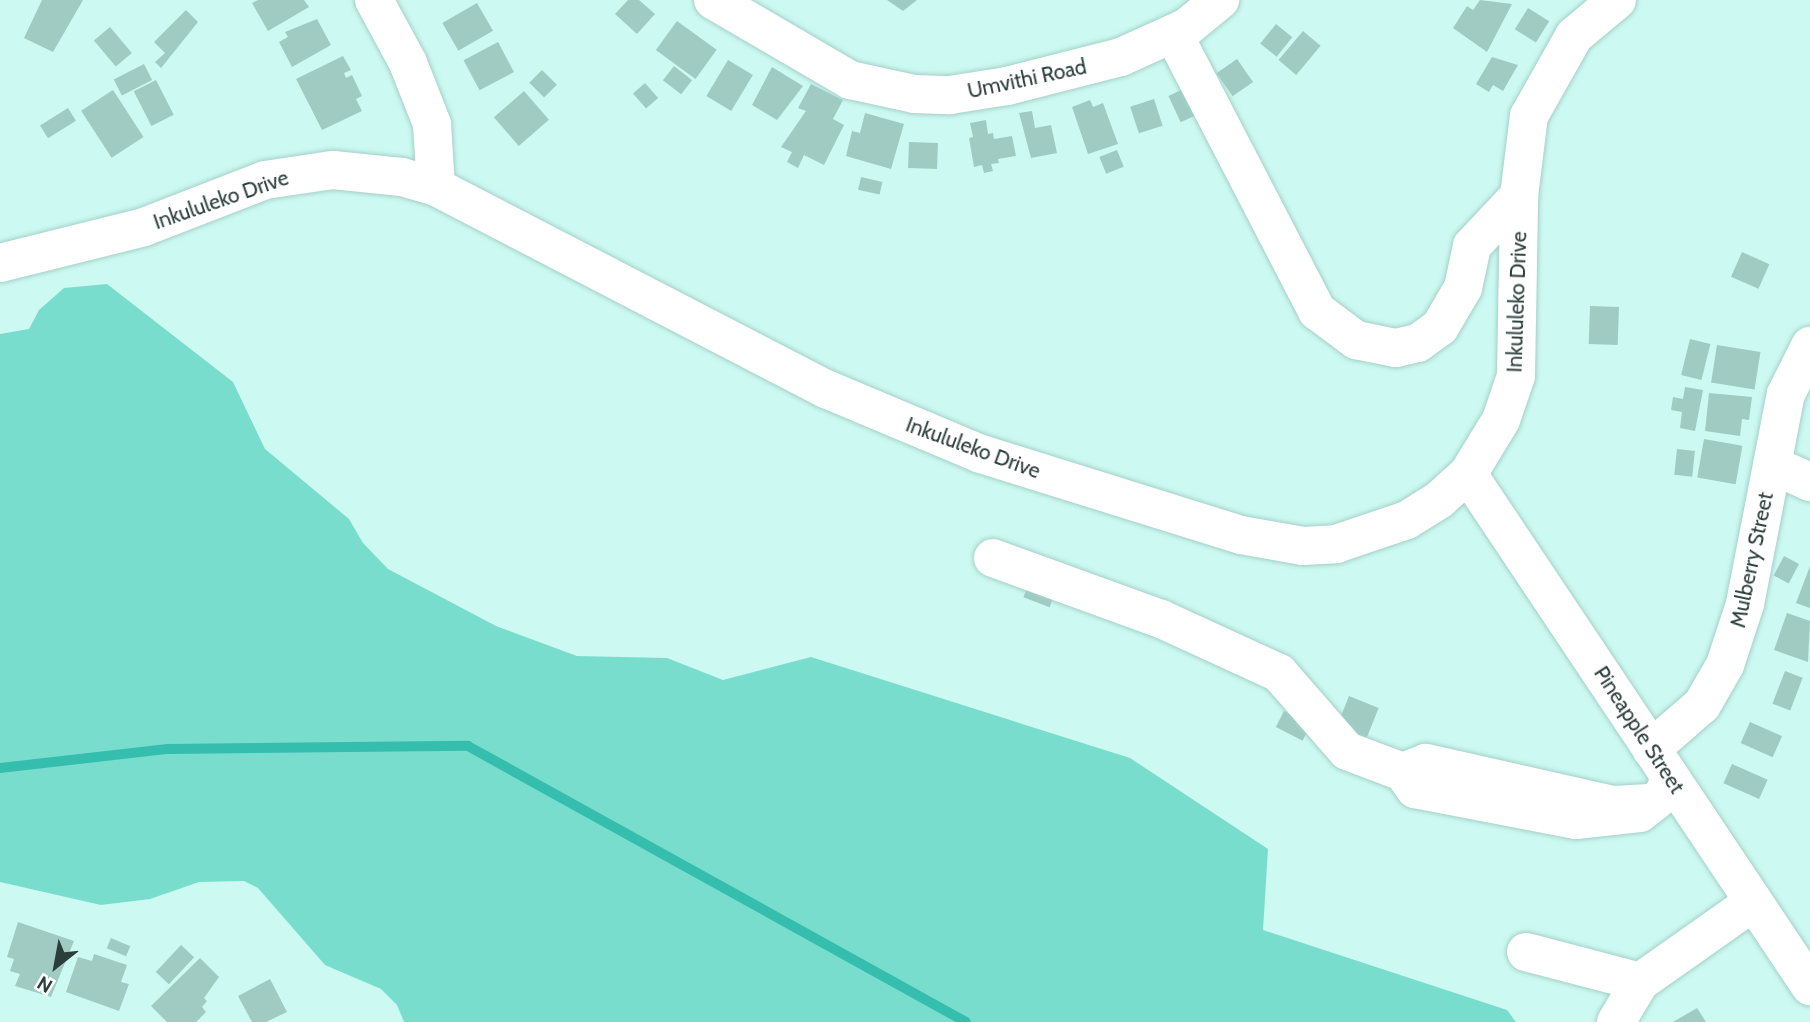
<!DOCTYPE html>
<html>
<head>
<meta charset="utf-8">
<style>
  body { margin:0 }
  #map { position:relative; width:1810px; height:1022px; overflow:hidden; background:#ccf9f1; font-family:Cabin,sans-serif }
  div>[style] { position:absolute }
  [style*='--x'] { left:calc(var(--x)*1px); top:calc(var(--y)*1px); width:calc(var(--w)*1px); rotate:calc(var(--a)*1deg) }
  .green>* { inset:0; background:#79ddce }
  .stream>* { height:10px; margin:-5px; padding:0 5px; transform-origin:5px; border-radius:5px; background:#35bead }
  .building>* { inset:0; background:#9fcbc3; transform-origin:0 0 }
  .roads { filter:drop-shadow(0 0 2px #a4d0c8) drop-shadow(0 0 2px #a4d0c8) }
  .minor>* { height:38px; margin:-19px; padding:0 19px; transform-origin:19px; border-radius:19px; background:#fff }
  span { translate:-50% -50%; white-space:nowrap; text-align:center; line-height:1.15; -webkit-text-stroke:7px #fff; paint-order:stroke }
  .street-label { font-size:21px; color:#2c3e3b }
  .north { position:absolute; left:21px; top:931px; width:70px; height:70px; -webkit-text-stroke:5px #fff; paint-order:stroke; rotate:211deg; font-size:19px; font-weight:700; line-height:28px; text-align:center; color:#2c3e3b }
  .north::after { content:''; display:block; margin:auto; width:24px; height:32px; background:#2c3e3b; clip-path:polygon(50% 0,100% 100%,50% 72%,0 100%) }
</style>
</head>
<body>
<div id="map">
  <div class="green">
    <div style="clip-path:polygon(107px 284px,233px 382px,265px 449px,349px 519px,363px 543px,388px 569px,496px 626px,577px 656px,667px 658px,723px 680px,811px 657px,1130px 758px,1268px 849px,1263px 930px,1507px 1010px,1516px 1022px,404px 1022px,397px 1005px,381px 989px,325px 965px,258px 888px,244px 881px,199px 882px,150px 899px,101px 905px,0 882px,0 334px,29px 329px,39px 310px,64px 288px)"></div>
  </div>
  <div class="stream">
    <div style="--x:0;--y:768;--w:169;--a:-6.5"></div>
    <div style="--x:168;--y:749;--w:300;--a:-0.6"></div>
    <div style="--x:468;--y:746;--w:569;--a:29"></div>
  </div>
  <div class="building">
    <div style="clip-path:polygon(42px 0,83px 0,53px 52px,24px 38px)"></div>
    <div style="clip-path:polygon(258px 0,304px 0,309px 7px,268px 31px,252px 3px)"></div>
    <div style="clip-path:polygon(628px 0,639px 0,655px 14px,637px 34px,615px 14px)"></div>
    <div style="clip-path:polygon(887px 0,917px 0,903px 11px)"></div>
    <div style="clip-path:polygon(1480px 0,1512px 4px,1487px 52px,1453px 28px,1467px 6px,1473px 10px)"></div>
    <div style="left:477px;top:3px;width:32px;height:40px;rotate:60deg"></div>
    <div style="left:1528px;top:8px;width:25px;height:25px;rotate:32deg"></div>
    <div style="clip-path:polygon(186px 10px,198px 22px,161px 68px,155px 62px,165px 53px,154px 42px)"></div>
    <div style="clip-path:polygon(317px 19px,331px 45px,292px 67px,279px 42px,288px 37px,285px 32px)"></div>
    <div style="left:677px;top:21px;width:49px;height:36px;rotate:36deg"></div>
    <div style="left:1276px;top:24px;width:21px;height:25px;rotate:39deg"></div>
    <div style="left:110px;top:27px;width:34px;height:21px;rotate:50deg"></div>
    <div style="left:1303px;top:31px;width:23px;height:38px;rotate:40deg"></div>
    <div style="left:498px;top:42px;width:34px;height:39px;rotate:62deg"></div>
    <div style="clip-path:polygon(343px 56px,351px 70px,344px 73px,346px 78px,352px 75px,362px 96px,356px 99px,362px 111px,322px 130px,296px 79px)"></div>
    <div style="clip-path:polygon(1492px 57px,1518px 65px,1503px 91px,1493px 85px,1489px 92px,1476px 84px)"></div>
    <div style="left:1237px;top:59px;width:28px;height:25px;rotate:55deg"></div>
    <div style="left:728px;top:60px;width:29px;height:42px;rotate:31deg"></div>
    <div style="left:144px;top:64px;width:18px;height:34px;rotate:63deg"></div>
    <div style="left:674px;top:66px;width:23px;height:18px;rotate:38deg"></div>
    <div style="clip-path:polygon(772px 67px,803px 86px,777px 120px,752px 105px)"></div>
    <div style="left:542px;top:70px;width:21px;height:18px;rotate:45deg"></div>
    <div style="left:156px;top:80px;width:39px;height:25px;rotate:63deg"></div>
    <div style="left:645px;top:83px;width:20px;height:16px;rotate:49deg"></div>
    <div style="clip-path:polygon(811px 84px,843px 100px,833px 119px,844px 125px,824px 165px,804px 155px,798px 168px,787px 162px,792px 152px,781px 147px,806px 111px,798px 108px)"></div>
    <div style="left:1192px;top:85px;width:29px;height:26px;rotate:65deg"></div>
    <div style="left:113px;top:90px;width:56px;height:38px;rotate:57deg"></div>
    <div style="left:524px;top:91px;width:38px;height:40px;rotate:49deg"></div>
    <div style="left:1154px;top:99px;width:28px;height:25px;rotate:72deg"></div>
    <div style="clip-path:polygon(1090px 100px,1093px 107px,1103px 103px,1118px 144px,1088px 154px,1072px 107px)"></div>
    <div style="left:68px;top:108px;width:15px;height:33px;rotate:58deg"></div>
    <div style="clip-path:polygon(1032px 111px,1035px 128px,1051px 125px,1057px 153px,1031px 158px,1019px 113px)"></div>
    <div style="clip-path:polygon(865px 113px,904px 124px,891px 169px,846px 156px,852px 131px,860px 133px)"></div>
    <div style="clip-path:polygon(986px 120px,988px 134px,993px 133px,994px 139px,1012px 136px,1016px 156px,998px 159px,999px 163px,991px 164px,993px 171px,984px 173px,982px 165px,974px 167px,969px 138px,973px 137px,970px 123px)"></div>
    <div style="left:909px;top:142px;width:29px;height:26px;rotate:2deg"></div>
    <div style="left:1117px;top:150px;width:18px;height:19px;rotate:68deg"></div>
    <div style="left:861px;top:177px;width:22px;height:13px;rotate:13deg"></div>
    <div style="left:1742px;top:252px;width:30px;height:27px;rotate:24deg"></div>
    <div style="left:1590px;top:306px;width:29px;height:38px;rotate:2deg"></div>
    <div style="left:1690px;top:339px;width:21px;height:37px;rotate:14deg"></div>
    <div style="left:1717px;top:345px;width:44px;height:38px;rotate:9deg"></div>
    <div style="clip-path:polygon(1685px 387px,1703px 390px,1695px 431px,1680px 428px,1682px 412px,1671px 410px,1673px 397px,1683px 399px)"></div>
    <div style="clip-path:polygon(1709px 393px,1752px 397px,1749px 420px,1742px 419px,1740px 436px,1705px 431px)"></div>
    <div style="left:1704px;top:439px;width:39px;height:39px;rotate:10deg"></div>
    <div style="left:1677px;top:449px;width:18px;height:26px;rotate:6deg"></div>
    <div style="left:1784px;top:556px;width:17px;height:22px;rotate:28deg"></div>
    <div style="clip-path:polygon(1810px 566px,1810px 608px,1796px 603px)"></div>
    <div style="left:1027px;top:588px;width:28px;height:10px;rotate:21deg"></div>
    <div style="clip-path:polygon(1787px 613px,1810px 621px,1808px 662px,1774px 650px)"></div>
    <div style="left:1785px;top:671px;width:19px;height:35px;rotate:21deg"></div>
    <div style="left:1349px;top:696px;width:32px;height:32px;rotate:22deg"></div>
    <div style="left:1284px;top:711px;width:30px;height:18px;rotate:27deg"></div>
    <div style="left:1750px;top:722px;width:35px;height:23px;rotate:24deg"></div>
    <div style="left:1732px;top:764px;width:39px;height:21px;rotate:24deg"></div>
    <div style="clip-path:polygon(18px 922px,74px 941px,51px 997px,15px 986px,20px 974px,10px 971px,14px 959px,7px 957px)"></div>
    <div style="left:111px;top:938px;width:21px;height:11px;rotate:23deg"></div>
    <div style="left:181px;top:945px;width:18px;height:37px;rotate:43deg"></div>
    <div style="clip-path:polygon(94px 954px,127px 965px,121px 982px,129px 984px,119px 1011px,66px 992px,78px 957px,92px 961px)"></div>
    <div style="clip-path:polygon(200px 958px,219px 977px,204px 998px,207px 1001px,202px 1007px,206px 1012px,196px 1022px,167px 1022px,151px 1006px)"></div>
    <div style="clip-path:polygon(270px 979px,287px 1012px,266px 1022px,252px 1022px,238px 996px)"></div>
    <div style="clip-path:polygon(1697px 1008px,1706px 1022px,1673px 1022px)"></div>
  </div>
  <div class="roads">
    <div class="minor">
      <div style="--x:374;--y:0;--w:72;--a:61.6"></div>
      <div style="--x:408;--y:63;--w:66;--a:68.5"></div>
      <div style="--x:432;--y:124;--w:63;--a:86.4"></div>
      <div style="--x:713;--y:0;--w:159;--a:30.3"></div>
      <div style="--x:850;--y:80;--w:66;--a:12.3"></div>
      <div style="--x:914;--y:94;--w:36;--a:2"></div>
      <div style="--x:950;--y:95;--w:58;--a:-9"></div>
      <div style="--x:1007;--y:86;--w:118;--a:-14.3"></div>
      <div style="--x:1121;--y:57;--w:72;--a:-24.4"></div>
      <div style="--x:1187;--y:27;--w:43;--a:-39.3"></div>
      <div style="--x:1174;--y:35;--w:311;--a:62.6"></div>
      <div style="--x:1317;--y:311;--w:49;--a:36.6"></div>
      <div style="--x:1356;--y:340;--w:41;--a:11.3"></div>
      <div style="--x:1396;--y:348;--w:23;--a:-13"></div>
      <div style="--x:1418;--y:343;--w:27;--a:-36"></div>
      <div style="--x:1440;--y:327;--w:45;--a:-59.5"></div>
      <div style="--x:1463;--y:288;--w:43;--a:-77.9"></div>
      <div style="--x:1472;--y:246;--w:69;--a:-46.8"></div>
      <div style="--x:0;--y:263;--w:148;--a:-14"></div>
      <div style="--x:144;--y:227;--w:130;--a:-21.2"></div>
      <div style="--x:265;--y:180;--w:69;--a:-8.4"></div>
      <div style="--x:333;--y:170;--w:69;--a:5.8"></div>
      <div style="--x:402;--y:177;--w:35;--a:16"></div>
      <div style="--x:436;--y:187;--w:439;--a:27.4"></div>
      <div style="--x:826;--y:389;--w:165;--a:22.8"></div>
      <div style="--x:978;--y:453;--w:275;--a:17.3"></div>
      <div style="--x:1241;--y:535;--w:63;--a:10.1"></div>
      <div style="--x:1303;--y:546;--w:33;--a:-3"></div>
      <div style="--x:1336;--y:544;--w:75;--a:-18.7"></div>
      <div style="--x:1407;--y:520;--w:39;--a:-32"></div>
      <div style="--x:1440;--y:499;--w:38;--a:-42"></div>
      <div style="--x:1468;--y:474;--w:63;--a:-58.6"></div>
      <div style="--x:1501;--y:420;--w:46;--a:-71.2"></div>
      <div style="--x:1516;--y:376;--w:180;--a:-89"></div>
      <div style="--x:1519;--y:196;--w:81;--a:-82.9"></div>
      <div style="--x:1529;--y:116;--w:92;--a:-60.6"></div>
      <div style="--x:1574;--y:36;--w:56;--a:-39.9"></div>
      <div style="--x:1772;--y:465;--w:42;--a:24.1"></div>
      <div style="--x:1468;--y:474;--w:616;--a:56.26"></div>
      <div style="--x:993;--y:558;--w:179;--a:20"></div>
      <div style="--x:1161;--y:619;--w:130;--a:24.6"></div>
      <div style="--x:1279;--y:673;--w:103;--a:48.9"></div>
      <div style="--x:1347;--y:751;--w:60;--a:20.6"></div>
      <div style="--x:1651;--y:749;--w:67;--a:-40.8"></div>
      <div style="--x:1702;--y:705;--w:46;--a:-60.1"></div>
      <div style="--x:1725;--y:665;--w:64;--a:-71.8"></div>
      <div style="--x:1745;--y:604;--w:214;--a:-79"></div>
      <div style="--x:1786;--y:394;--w:54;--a:-63.4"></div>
      <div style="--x:1649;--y:803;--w:36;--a:177"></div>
      <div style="--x:1613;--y:805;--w:192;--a:-167.3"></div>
      <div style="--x:1426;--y:763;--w:25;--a:159"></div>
      <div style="--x:1403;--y:772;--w:21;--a:55"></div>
      <div style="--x:1415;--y:789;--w:164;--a:10.9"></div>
      <div style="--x:1576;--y:820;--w:64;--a:-6.2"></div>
      <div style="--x:1640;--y:813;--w:29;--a:-38"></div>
      <div style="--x:1663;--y:795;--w:18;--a:-68"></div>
      <div style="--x:1526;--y:952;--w:118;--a:14.7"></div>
      <div style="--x:1616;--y:1022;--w:47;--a:-59"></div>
      <div style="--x:1640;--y:982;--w:137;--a:-35.2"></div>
    </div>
  </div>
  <div class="street-label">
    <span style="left:1027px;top:79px;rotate:-12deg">Umvithi Road</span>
    <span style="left:221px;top:200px;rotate:-19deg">Inkululeko Drive</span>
    <span style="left:1517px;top:302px;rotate:-88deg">Inkululeko Drive</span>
    <span style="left:973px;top:448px;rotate:20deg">Inkululeko Drive</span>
    <span style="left:1752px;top:560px;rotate:-78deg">Mulberry Street</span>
    <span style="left:1639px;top:730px;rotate:57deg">Pineapple Street</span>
  </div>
  <div class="north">N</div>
</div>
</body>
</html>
